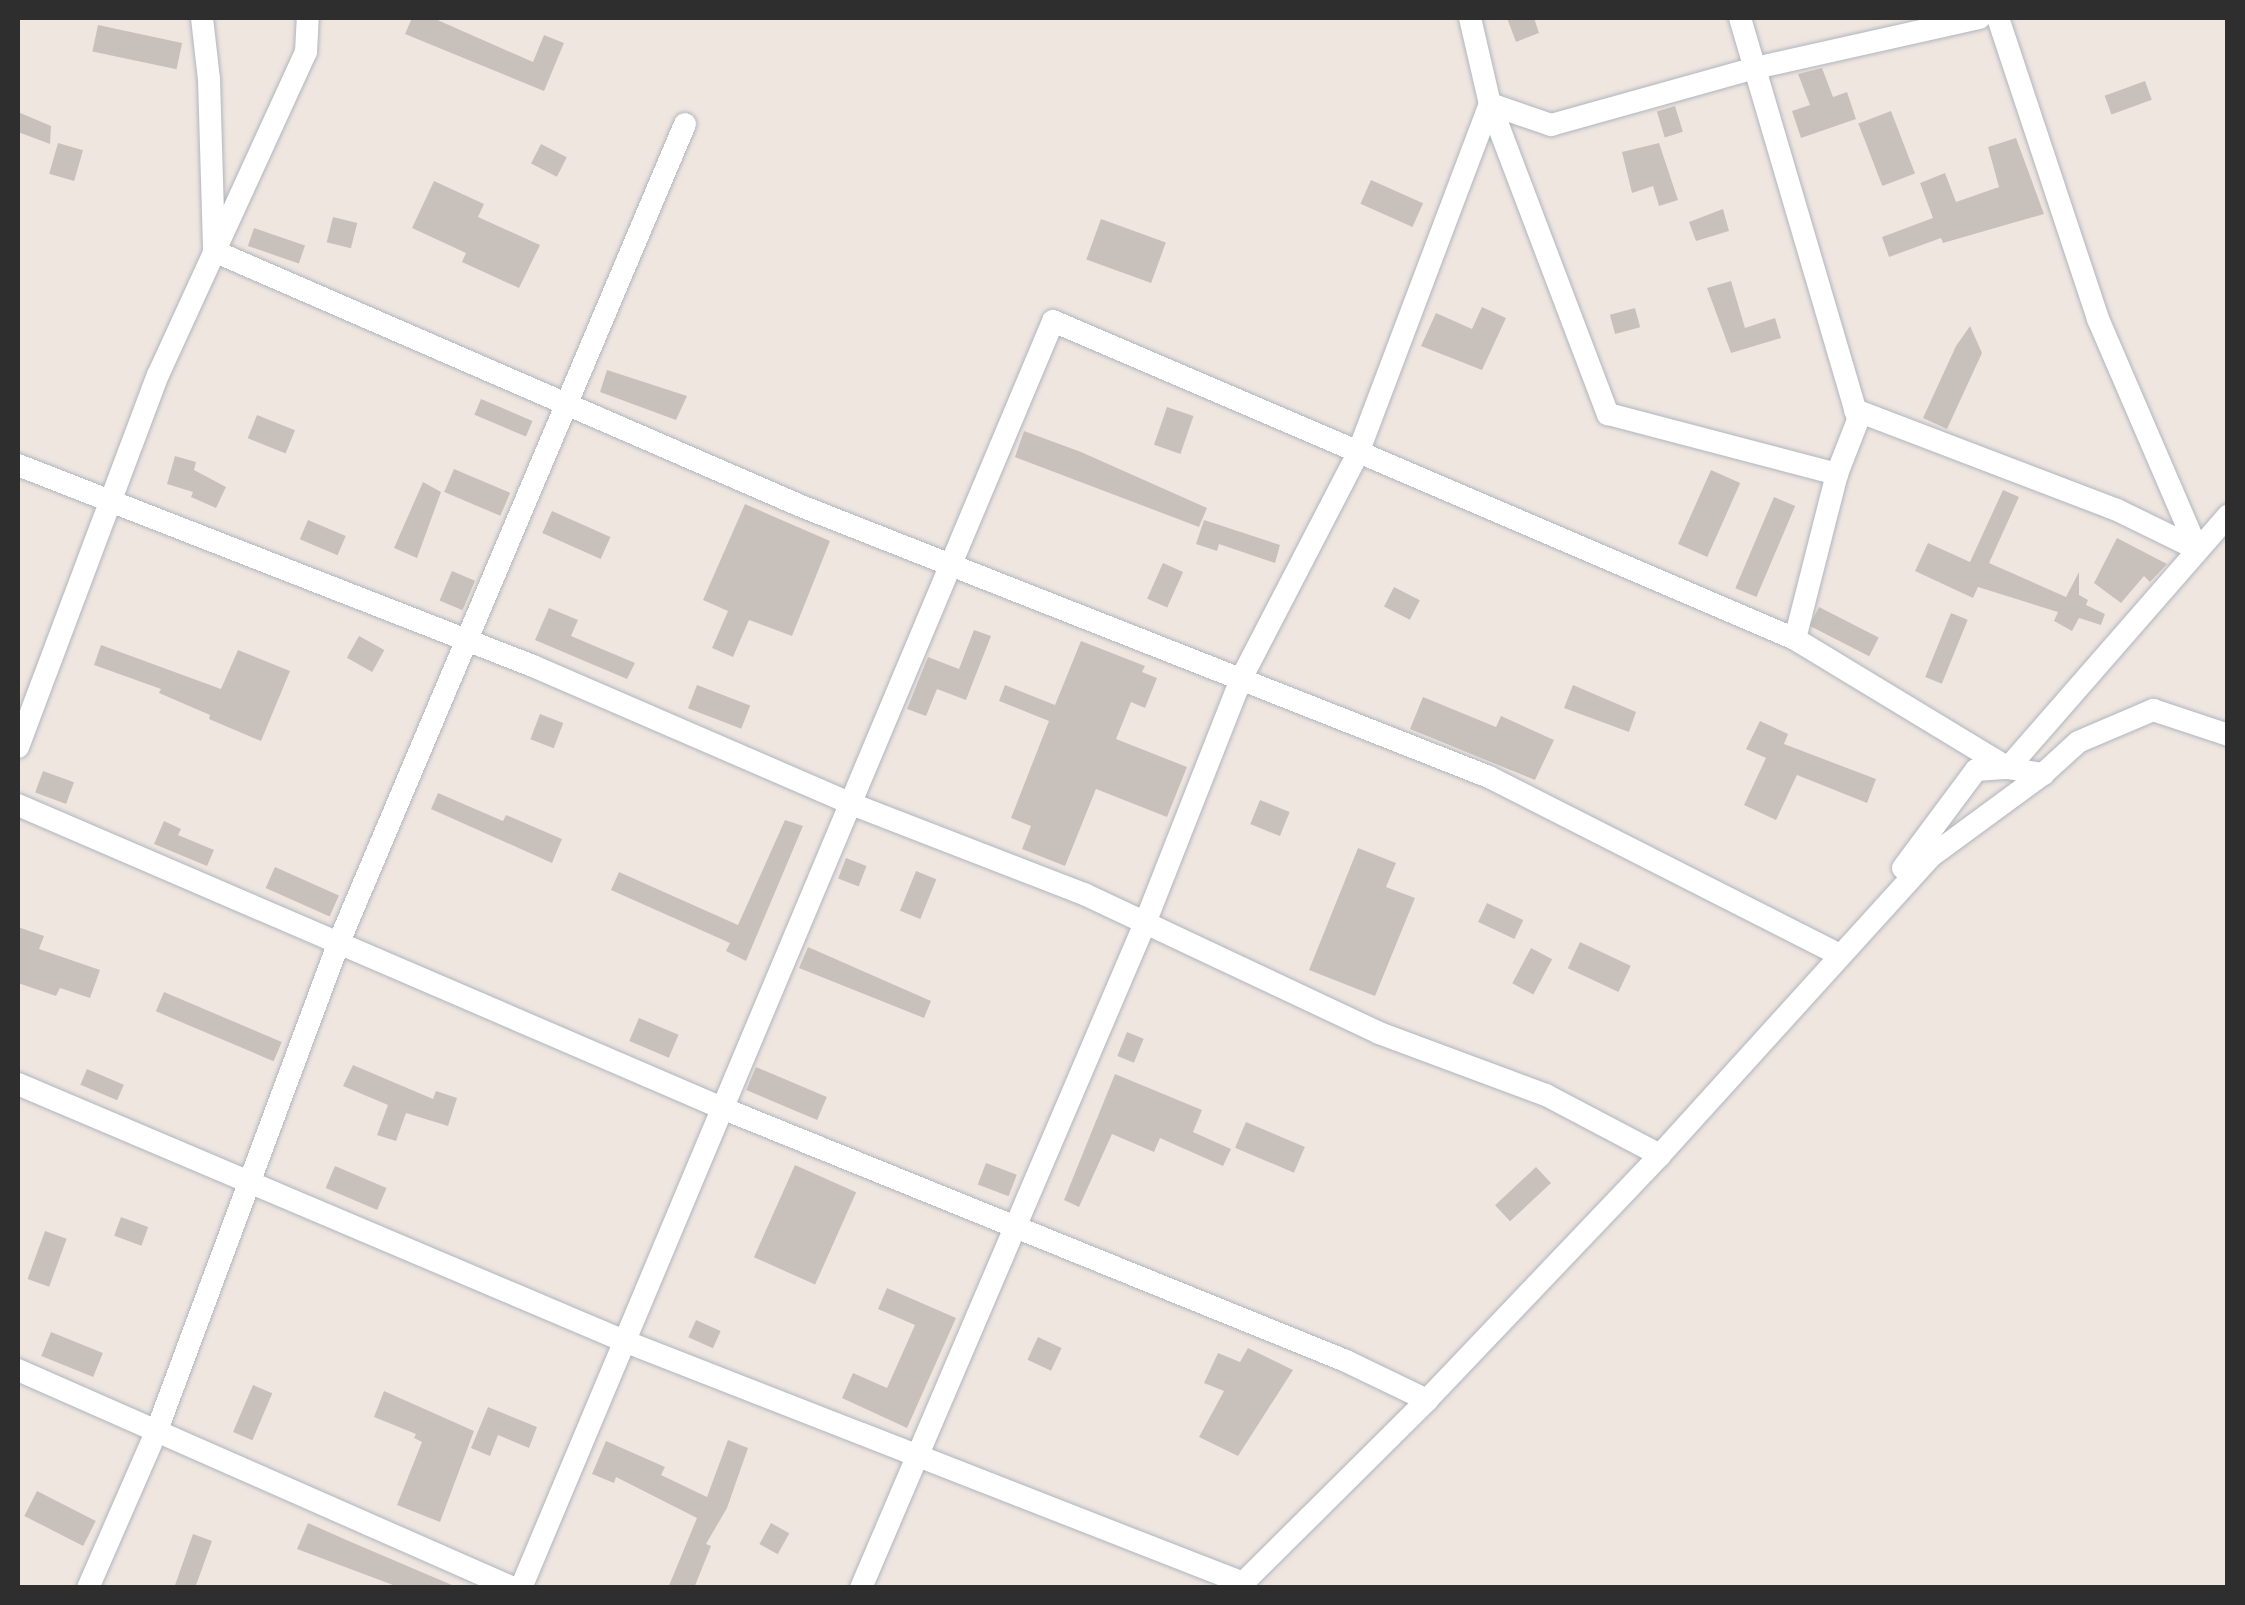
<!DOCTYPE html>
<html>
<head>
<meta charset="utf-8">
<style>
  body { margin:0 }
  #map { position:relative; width:2245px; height:1605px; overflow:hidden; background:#f0e6e0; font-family:Lato,sans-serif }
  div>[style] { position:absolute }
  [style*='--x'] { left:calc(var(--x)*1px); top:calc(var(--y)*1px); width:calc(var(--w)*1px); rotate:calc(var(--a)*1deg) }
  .building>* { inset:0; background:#c8c1bb; transform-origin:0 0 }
  .roads { filter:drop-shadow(0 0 2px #afb6be) drop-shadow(0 0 2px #afb6be) }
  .minor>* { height:22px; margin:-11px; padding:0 11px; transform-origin:11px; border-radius:11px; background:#fff }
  span { translate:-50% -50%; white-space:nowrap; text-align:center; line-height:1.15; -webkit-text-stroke:9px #fff; paint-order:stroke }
  .frame { position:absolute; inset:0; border:20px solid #2e2e2e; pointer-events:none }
</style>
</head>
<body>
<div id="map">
  <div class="building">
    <div style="clip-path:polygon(412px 18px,433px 18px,533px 62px,544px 35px,564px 43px,544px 91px,405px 34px)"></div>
    <div style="clip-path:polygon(1507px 18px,1534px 18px,1539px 33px,1516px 42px)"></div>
    <div style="left:98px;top:25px;width:86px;height:27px;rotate:12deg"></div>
    <div style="clip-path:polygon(1822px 68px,1833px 97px,1847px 92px,1856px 119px,1801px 138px,1792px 111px,1810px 105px,1798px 74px)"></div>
    <div style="left:2145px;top:81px;width:20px;height:43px;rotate:70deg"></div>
    <div style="left:1675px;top:106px;width:27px;height:19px;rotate:73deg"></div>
    <div style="left:1891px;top:111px;width:67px;height:35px;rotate:69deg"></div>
    <div style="clip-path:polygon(18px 112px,51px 126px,50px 144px,18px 132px)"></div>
    <div style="clip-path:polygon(2016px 138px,2044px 214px,1943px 243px,1941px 238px,1889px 257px,1882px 237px,1933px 218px,1920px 183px,1945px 173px,1956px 202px,1999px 187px,1988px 147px)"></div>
    <div style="left:58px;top:143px;width:26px;height:32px;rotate:16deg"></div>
    <div style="clip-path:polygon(1659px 143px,1678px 200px,1659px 206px,1653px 186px,1632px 193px,1622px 152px)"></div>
    <div style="left:541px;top:144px;width:29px;height:22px;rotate:27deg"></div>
    <div style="left:1371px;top:180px;width:57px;height:26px;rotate:24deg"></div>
    <div style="clip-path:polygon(434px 181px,484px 204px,478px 217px,540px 245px,519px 288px,462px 262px,466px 253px,412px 228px)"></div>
    <div style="clip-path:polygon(1723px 209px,1729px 231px,1696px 241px,1689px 222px)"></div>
    <div style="left:333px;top:217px;width:25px;height:26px;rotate:14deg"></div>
    <div style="left:1101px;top:219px;width:69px;height:43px;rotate:20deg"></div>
    <div style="left:254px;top:228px;width:54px;height:19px;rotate:19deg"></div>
    <div style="clip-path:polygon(1731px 281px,1745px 328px,1775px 318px,1781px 338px,1731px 353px,1707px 288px)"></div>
    <div style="clip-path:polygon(1482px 307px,1506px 318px,1482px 370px,1421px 346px,1436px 313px,1472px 329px)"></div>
    <div style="left:1635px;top:308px;width:20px;height:26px;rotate:75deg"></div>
    <div style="clip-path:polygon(1970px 326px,1982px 353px,1947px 429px,1923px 418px,1956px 346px)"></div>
    <div style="clip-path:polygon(607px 370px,687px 396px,676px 420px,600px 392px)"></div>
    <div style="left:481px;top:399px;width:56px;height:17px;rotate:23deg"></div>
    <div style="left:1167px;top:407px;width:28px;height:40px;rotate:19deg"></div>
    <div style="left:257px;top:415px;width:41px;height:25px;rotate:22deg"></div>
    <div style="clip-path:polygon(1024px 431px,1081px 452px,1207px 508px,1199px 527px,1015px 457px)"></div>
    <div style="clip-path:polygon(175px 456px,196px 462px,194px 470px,226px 487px,216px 508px,191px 497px,193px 492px,167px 484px)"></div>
    <div style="left:454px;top:469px;width:61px;height:25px;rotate:23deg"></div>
    <div style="left:1711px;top:470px;width:32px;height:81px;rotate:24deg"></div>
    <div style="clip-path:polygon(423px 482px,441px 492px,417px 558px,394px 548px)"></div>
    <div style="clip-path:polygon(2003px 490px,2019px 497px,1989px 563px,2066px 597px,2079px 572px,2079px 595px,2088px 600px,2086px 605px,2105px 614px,2101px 625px,2079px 618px,2072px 631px,2054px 621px,2058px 612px,1978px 587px,1973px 598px,1915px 571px,1928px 543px,1970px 562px)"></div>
    <div style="left:1774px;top:497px;width:23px;height:99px;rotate:23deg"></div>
    <div style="clip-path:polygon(745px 504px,830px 541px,792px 636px,749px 620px,733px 657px,712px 648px,728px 611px,703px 600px)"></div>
    <div style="left:552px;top:511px;width:64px;height:24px;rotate:24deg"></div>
    <div style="left:308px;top:520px;width:41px;height:21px;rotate:23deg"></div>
    <div style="clip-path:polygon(1204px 520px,1280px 545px,1275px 563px,1219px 544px,1217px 551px,1196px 544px)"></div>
    <div style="clip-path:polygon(2117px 538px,2167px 564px,2150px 582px,2144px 576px,2121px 603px,2094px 583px)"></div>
    <div style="left:1163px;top:563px;width:22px;height:39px;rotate:24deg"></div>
    <div style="left:452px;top:571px;width:25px;height:32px;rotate:23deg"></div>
    <div style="left:1394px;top:587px;width:29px;height:22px;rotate:27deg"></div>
    <div style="left:1819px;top:607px;width:67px;height:21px;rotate:27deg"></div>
    <div style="clip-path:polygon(549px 608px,578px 620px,571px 636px,635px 663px,627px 679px,535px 640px)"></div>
    <div style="left:1951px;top:613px;width:18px;height:69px;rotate:22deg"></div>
    <div style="clip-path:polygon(974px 630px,991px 636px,966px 700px,937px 689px,926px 716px,907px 709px,928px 657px,959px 669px)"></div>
    <div style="left:359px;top:636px;width:29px;height:25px;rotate:29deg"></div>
    <div style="clip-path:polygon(1081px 641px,1145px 666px,1142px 672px,1157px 678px,1145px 708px,1131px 702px,1116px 739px,1187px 767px,1167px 817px,1096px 789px,1065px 866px,1022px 849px,1031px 826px,1011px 818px,1049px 721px,999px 701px,1005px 685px,1055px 705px)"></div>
    <div style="clip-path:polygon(101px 645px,221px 689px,238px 650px,290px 671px,261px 741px,209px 719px,210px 715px,159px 693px,161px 689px,94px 665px)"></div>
    <div style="left:697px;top:685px;width:57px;height:25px;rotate:21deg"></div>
    <div style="clip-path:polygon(1573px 685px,1636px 712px,1629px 732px,1564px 708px)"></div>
    <div style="clip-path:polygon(1423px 697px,1496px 727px,1501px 716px,1554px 740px,1535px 780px,1410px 729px)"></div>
    <div style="left:540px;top:714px;width:25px;height:27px;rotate:21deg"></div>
    <div style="clip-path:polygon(1760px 721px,1788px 734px,1784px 744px,1876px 779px,1867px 803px,1797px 775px,1776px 820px,1744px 805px,1766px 758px,1746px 749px)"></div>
    <div style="left:43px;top:771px;width:33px;height:23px;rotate:20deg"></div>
    <div style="clip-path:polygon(438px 793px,503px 821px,506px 815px,562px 839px,552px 863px,431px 809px)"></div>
    <div style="left:1260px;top:800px;width:32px;height:26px;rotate:22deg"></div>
    <div style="clip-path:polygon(785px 820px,803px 826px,746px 961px,726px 951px,730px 943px,611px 890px,619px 872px,738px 925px)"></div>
    <div style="clip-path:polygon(164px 821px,181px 829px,178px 835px,214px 850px,207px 866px,154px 844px)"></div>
    <div style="clip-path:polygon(1358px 848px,1396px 863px,1386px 887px,1415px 898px,1375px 996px,1309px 970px)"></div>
    <div style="left:846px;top:858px;width:22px;height:22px;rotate:21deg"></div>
    <div style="left:275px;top:867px;width:70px;height:23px;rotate:24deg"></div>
    <div style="left:916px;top:871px;width:22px;height:43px;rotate:22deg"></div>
    <div style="left:1487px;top:903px;width:40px;height:21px;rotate:25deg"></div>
    <div style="clip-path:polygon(18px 927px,44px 936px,39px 949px,100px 970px,90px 998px,60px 988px,56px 996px,18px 983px)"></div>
    <div style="left:1580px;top:942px;width:56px;height:29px;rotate:25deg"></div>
    <div style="clip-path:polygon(808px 947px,931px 1001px,924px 1018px,799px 968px)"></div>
    <div style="left:1531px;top:948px;width:24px;height:40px;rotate:28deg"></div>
    <div style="left:164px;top:992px;width:128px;height:21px;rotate:23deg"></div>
    <div style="left:639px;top:1018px;width:43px;height:25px;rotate:23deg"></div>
    <div style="left:1127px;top:1032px;width:18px;height:26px;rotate:22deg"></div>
    <div style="clip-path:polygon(353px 1065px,433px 1099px,436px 1091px,457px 1098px,448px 1126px,406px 1113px,396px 1141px,377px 1135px,388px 1105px,343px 1086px)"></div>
    <div style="left:756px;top:1067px;width:77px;height:25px;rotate:23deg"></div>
    <div style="left:87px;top:1069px;width:40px;height:17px;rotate:23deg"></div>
    <div style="clip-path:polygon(1115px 1074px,1202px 1110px,1193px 1132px,1231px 1149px,1223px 1166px,1160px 1138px,1154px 1152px,1112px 1134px,1079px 1207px,1064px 1200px)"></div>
    <div style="left:1246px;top:1122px;width:64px;height:28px;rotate:23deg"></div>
    <div style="left:986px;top:1163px;width:33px;height:23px;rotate:21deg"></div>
    <div style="left:795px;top:1165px;width:67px;height:101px;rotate:24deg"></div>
    <div style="left:335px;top:1166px;width:56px;height:24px;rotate:23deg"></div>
    <div style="left:1536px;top:1167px;width:22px;height:56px;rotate:47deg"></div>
    <div style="left:121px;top:1217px;width:29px;height:20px;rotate:20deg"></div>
    <div style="left:45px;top:1231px;width:23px;height:51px;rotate:20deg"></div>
    <div style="clip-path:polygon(887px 1288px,956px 1318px,907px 1428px,842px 1398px,853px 1373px,887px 1388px,915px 1325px,878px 1309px)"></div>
    <div style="left:696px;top:1320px;width:27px;height:19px;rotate:24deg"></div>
    <div style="left:51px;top:1332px;width:56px;height:26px;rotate:22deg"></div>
    <div style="left:1038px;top:1337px;width:26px;height:25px;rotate:25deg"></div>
    <div style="clip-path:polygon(1248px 1348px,1293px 1370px,1238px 1456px,1199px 1437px,1224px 1391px,1204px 1383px,1218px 1353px,1240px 1362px)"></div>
    <div style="left:253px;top:1385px;width:21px;height:51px;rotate:23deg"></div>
    <div style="clip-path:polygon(384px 1391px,474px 1431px,440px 1522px,397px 1505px,422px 1442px,414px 1438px,416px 1434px,374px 1417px)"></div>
    <div style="clip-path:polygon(488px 1407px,537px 1427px,529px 1448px,498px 1435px,490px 1456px,471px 1448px)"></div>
    <div style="clip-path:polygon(728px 1440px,748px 1448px,727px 1508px,706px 1544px,711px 1546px,694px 1588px,668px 1588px,697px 1518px,616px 1477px,614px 1483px,592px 1474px,606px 1441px,665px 1467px,661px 1475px,707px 1497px)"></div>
    <div style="left:37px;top:1491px;width:66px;height:28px;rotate:27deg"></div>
    <div style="clip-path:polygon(308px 1523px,351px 1542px,459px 1588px,401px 1588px,297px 1549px)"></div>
    <div style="left:771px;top:1523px;width:21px;height:24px;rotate:29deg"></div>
    <div style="clip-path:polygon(193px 1534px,212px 1541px,195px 1588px,174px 1588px)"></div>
  </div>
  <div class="roads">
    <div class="minor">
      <div style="--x:202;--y:18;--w:61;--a:83.5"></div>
      <div style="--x:209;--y:79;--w:172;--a:88.3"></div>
      <div style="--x:214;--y:251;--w:640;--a:23.48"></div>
      <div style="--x:801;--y:506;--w:739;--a:21.5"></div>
      <div style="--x:1489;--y:777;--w:391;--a:26.9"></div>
      <div style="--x:1470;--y:18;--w:88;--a:76.9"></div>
      <div style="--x:1490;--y:104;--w:332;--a:69.2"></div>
      <div style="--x:1608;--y:414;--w:237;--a:14.7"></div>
      <div style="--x:1740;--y:18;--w:419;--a:73.6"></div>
      <div style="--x:1858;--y:420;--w:58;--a:111.3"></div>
      <div style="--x:1837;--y:474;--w:170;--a:104.3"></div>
      <div style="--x:1998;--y:18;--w:317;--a:71.6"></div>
      <div style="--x:2098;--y:319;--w:250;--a:66.7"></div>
      <div style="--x:1855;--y:410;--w:280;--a:20.9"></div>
      <div style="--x:2117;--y:510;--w:89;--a:26"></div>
      <div style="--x:18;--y:465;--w:553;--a:21.32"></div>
      <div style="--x:533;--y:666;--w:344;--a:23.4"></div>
      <div style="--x:849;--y:803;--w:252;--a:21.2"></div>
      <div style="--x:1084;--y:894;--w:326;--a:25.2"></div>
      <div style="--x:1379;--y:1033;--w:178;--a:20.4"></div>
      <div style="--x:1546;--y:1095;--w:129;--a:27.8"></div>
      <div style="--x:18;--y:747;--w:397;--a:-69.4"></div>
      <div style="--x:158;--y:375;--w:355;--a:-65.4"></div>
      <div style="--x:306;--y:52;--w:34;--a:-87"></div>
      <div style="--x:18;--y:805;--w:766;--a:23.29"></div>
      <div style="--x:722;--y:1108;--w:673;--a:22.07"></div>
      <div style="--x:1346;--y:1361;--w:90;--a:25.7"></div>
      <div style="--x:1903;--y:868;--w:122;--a:-53.3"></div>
      <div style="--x:1976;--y:770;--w:32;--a:-4"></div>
      <div style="--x:2008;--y:768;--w:335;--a:-48.9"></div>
      <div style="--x:18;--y:1084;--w:658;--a:22.98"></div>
      <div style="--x:624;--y:1341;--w:665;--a:21.35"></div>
      <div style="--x:18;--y:1370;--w:541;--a:23.77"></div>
      <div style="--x:88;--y:1588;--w:172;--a:-66.4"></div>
      <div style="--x:157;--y:1430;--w:521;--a:-69.55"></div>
      <div style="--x:339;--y:942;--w:888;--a:-67.07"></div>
      <div style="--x:521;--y:1588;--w:1374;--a:-67.22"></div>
      <div style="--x:1053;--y:321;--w:807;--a:23.2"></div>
      <div style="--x:1795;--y:639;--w:249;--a:31.2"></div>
      <div style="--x:2008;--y:768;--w:36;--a:10"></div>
      <div style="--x:861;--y:1588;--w:723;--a:-66.87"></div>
      <div style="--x:1145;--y:923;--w:264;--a:-68.5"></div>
      <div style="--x:1242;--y:677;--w:252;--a:-62.6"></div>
      <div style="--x:1358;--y:453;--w:373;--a:-69.3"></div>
      <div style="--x:1490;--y:104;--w:65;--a:19"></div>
      <div style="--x:1551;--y:125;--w:212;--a:-15.6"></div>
      <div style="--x:1755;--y:68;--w:230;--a:-12.6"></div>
      <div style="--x:1238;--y:1588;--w:267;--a:-44.8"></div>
      <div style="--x:1427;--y:1400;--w:338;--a:-46.4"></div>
      <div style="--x:1660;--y:1155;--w:402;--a:-47.8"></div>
      <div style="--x:1930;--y:857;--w:140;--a:-36.3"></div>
      <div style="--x:2043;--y:774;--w:47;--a:-42.4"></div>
      <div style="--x:2078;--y:742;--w:82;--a:-23.1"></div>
      <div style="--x:2153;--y:710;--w:79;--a:18.4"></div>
    </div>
  </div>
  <div class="frame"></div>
</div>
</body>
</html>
